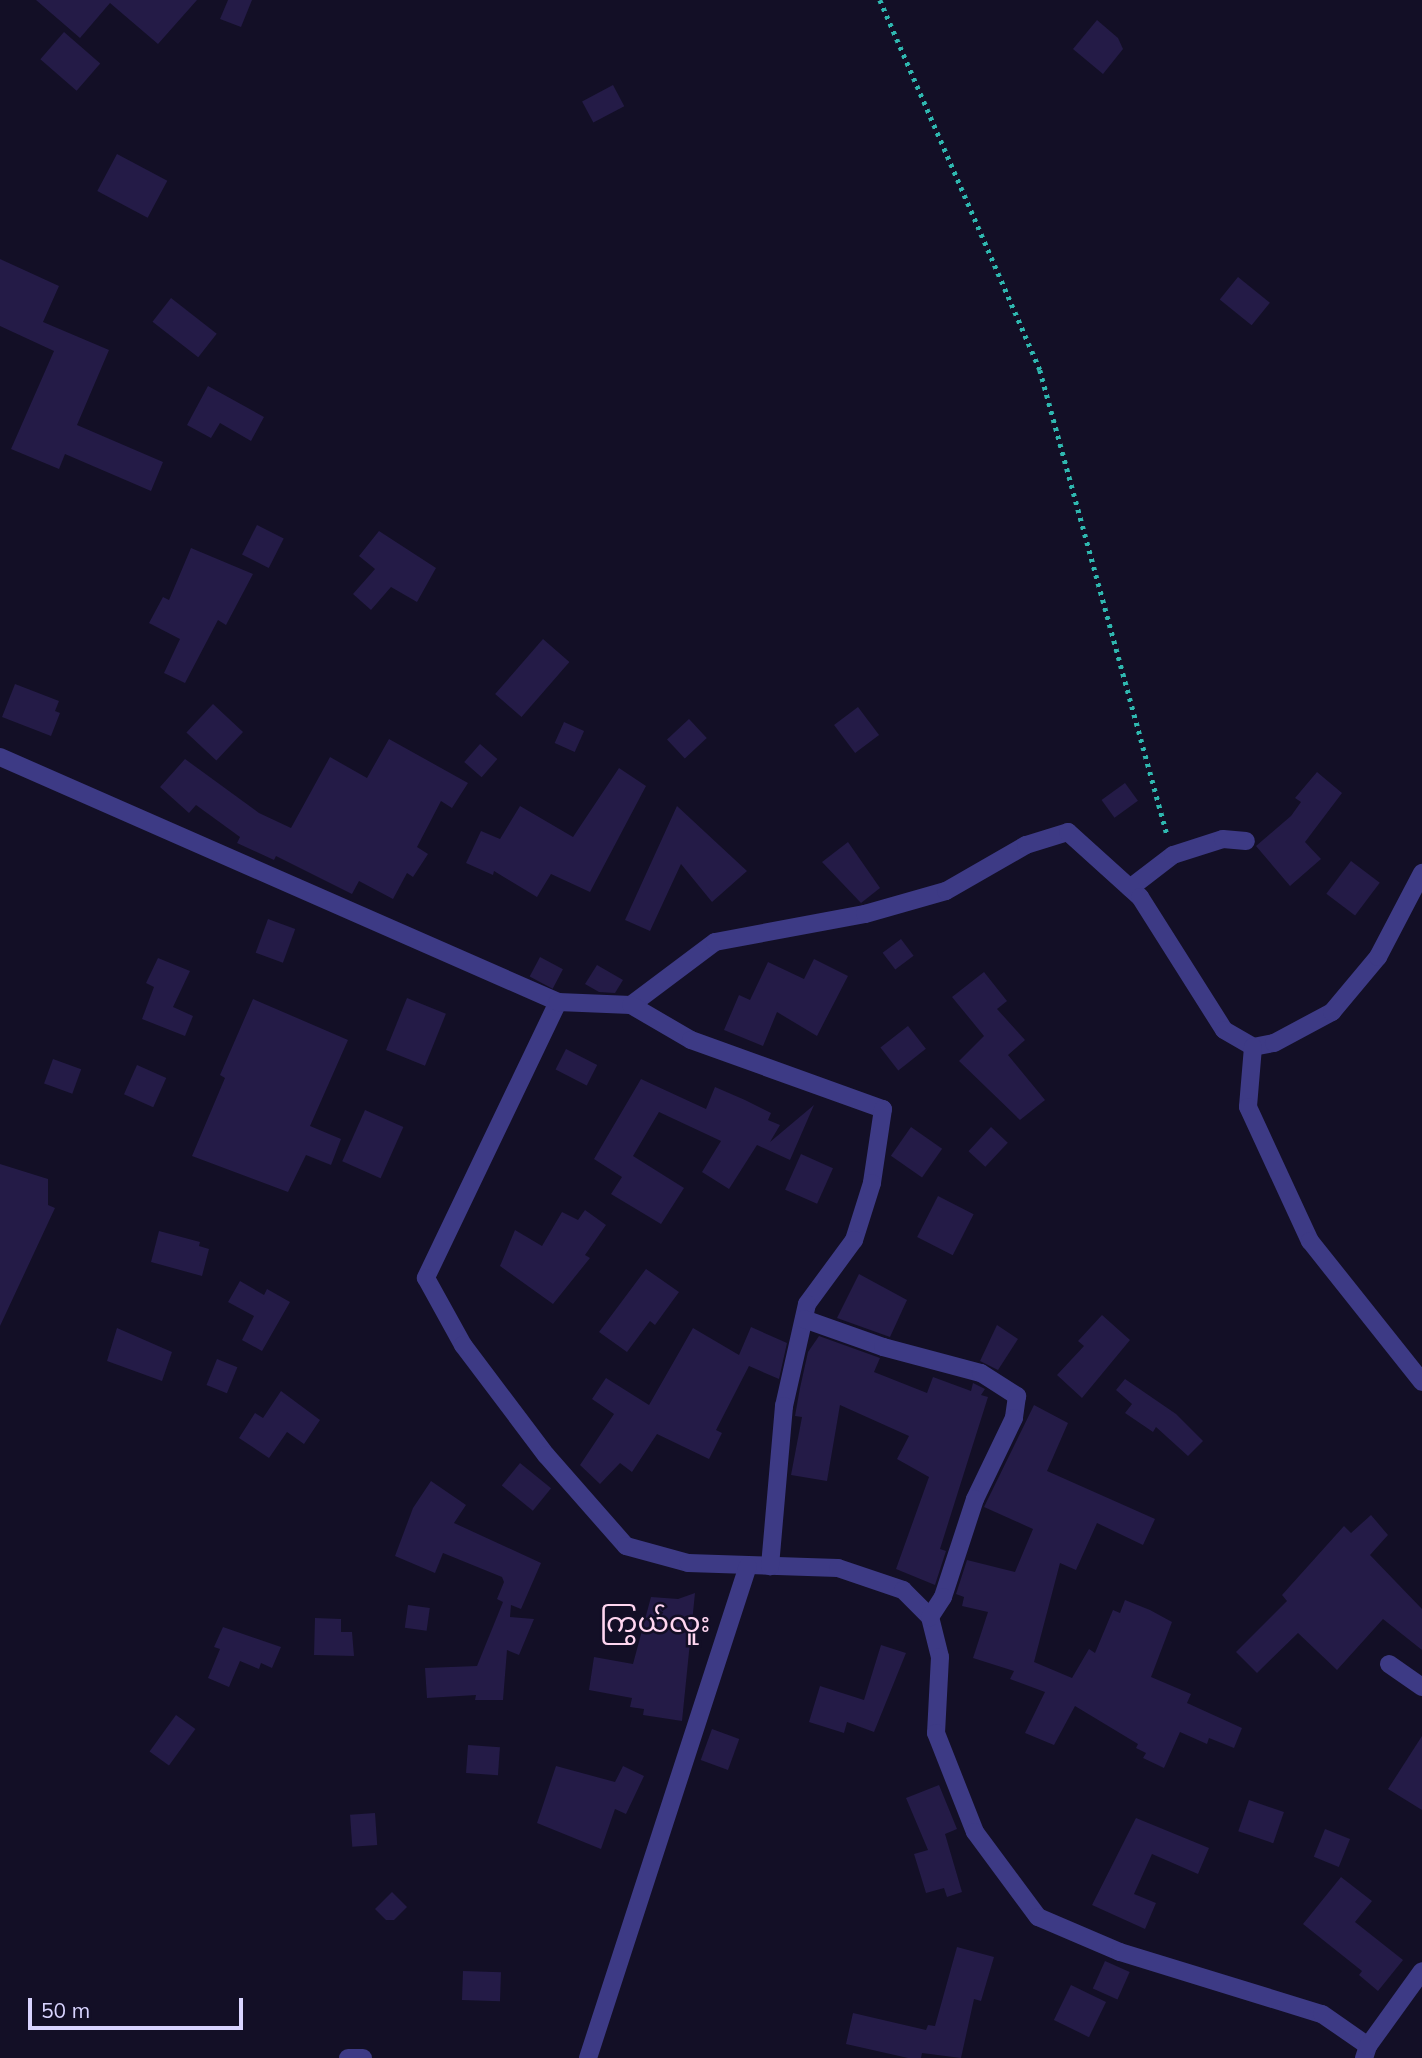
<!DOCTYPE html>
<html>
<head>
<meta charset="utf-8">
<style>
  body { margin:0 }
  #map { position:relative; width:1422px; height:2058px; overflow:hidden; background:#130f26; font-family:Mulish,"Noto Sans Myanmar",sans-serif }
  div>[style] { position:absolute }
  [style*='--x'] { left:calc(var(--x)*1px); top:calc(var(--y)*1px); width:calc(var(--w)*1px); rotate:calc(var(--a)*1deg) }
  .building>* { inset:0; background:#241b47; transform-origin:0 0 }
  .path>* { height:4.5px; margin-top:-2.25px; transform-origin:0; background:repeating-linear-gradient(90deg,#2fb8b0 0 3.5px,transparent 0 8.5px) }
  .minor>* { height:18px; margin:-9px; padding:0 9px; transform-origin:9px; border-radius:9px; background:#3d3a85 }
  span { translate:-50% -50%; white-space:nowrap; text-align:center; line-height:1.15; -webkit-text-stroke:5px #130f26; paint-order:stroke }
  .quarter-label { font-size:28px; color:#ffd6f0 }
  .scale { position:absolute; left:28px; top:1998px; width:215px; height:32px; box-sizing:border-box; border:4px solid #d9d4ff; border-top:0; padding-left:9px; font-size:21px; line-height:24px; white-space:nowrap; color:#d9d4ff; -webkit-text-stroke:5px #130f26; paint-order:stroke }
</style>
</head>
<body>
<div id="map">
  <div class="building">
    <div style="clip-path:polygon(36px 0,197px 0,158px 44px,110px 3px,80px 38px)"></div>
    <div style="clip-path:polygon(228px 0,252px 0,241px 27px,220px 19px)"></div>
    <div style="clip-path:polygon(1097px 20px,1118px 38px,1123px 49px,1103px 74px,1073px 49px)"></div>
    <div style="left:64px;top:32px;width:48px;height:36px;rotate:41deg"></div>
    <div style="left:613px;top:85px;width:24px;height:35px;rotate:62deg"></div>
    <div style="left:117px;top:154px;width:57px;height:42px;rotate:28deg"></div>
    <div style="clip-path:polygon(0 259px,59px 286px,43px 322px,109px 350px,77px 425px,163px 462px,151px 491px,65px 454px,59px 469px,11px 449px,54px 351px,0 326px,0 304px,4px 306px,0 304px)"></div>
    <div style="left:1238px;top:277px;width:41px;height:29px;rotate:39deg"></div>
    <div style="left:171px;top:298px;width:58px;height:30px;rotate:38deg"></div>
    <div style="clip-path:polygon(208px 386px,264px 417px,251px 441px,220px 423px,211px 438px,187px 425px)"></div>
    <div style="left:257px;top:525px;width:30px;height:33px;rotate:27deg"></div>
    <div style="clip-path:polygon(379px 531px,436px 568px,417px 602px,391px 587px,371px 610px,353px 594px,375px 569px,359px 556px)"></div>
    <div style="clip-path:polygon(191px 548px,253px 574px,226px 625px,218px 620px,185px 683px,164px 673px,180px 639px,149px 623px,163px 597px,169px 600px)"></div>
    <div style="left:543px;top:639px;width:35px;height:73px;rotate:41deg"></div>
    <div style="clip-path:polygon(15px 684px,59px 701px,55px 711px,60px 713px,51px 736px,2px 717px)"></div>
    <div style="left:213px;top:704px;width:41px;height:39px;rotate:43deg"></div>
    <div style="left:858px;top:707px;width:35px;height:30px;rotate:53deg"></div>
    <div style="left:689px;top:719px;width:26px;height:30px;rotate:47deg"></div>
    <div style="left:564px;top:722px;width:22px;height:23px;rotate:24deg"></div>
    <div style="clip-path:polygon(389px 739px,468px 783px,452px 808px,441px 801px,417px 847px,428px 854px,413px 877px,407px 873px,393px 899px,359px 881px,352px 894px,276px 856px,274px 860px,237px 843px,240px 837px,196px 805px,189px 813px,160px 787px,185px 759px,259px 813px,291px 828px,330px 757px,367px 778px)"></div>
    <div style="left:480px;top:744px;width:23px;height:24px;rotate:41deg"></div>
    <div style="clip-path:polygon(619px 768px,646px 786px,590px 892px,551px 874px,537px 897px,494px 871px,493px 875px,466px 863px,481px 831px,500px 839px,520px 806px,573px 837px)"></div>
    <div style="clip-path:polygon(1317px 772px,1342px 793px,1305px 842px,1321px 859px,1290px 886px,1256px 846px,1291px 816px,1301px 802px,1295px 798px)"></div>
    <div style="left:1125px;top:783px;width:22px;height:29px;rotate:54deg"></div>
    <div style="clip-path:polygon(677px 806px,747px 871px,712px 902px,681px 864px,650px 931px,625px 920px)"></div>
    <div style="clip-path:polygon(848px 842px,880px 888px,861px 903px,822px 862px)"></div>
    <div style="left:1351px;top:861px;width:36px;height:41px;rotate:37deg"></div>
    <div style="left:268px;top:919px;width:29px;height:36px;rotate:20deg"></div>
    <div style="left:901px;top:939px;width:21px;height:23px;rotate:53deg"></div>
    <div style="left:540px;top:957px;width:26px;height:22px;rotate:28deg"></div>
    <div style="clip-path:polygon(158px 958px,190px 971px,173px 1007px,193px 1016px,185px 1036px,142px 1019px,154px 987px,146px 983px)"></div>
    <div style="clip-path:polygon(814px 959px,848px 976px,817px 1036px,777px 1012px,763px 1046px,724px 1030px,739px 995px,750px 1000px,768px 962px,804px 979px)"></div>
    <div style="clip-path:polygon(597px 965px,623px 980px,615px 993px,599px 992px,585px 984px)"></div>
    <div style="clip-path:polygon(984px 972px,1007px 1001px,997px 1009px,1025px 1040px,1008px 1055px,1045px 1100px,1020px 1120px,959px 1061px,984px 1036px,952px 997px)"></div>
    <div style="left:407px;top:998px;width:42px;height:56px;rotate:22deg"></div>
    <div style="clip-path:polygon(253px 999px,348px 1040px,310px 1126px,341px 1139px,331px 1165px,306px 1155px,288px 1192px,192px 1156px,225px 1078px,220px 1075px)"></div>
    <div style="left:908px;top:1026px;width:29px;height:35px;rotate:52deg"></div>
    <div style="left:566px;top:1049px;width:35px;height:23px;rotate:27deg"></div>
    <div style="left:53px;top:1059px;width:30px;height:26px;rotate:20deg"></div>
    <div style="left:137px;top:1065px;width:32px;height:32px;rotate:24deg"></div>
    <div style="clip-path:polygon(641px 1079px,706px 1109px,715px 1087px,745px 1100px,771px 1113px,768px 1120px,780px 1125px,770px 1142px,814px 1105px,790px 1160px,757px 1145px,729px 1189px,702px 1172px,721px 1141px,659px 1112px,633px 1156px,684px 1188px,661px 1224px,611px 1194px,622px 1177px,594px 1159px)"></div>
    <div style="left:365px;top:1110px;width:42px;height:56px;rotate:24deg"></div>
    <div style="left:911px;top:1127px;width:38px;height:35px;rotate:35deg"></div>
    <div style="left:991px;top:1127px;width:23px;height:33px;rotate:43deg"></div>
    <div style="left:801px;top:1154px;width:35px;height:39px;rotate:24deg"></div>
    <div style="clip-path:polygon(0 1164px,48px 1179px,48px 1205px,55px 1208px,0 1326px)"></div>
    <div style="left:938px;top:1196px;width:40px;height:46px;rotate:27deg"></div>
    <div style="clip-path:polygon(585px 1210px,606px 1225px,585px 1255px,590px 1258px,553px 1304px,500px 1266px,515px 1230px,542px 1246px,562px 1212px,578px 1220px)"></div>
    <div style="clip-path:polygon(159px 1231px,200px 1242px,199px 1246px,209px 1249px,202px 1276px,151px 1262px)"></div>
    <div style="clip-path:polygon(646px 1269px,679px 1292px,655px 1325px,650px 1321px,627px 1352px,599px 1332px)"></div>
    <div style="clip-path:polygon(859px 1274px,907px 1300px,890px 1337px,837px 1318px)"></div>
    <div style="clip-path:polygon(240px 1281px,264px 1295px,267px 1289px,290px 1302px,262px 1351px,242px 1340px,254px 1316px,228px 1302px)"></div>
    <div style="clip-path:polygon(1102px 1315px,1130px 1340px,1082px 1398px,1057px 1375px,1084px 1346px,1078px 1341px)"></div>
    <div style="clip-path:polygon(997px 1325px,1018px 1339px,998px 1370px,980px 1361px)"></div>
    <div style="clip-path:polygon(751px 1327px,787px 1343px,779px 1379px,749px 1366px,716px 1430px,722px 1433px,709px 1459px,657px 1434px,632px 1472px,620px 1463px,600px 1484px,580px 1465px,614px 1414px,592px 1399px,606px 1378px,649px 1405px,693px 1328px,739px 1355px)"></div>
    <div style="clip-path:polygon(117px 1328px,172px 1352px,162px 1381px,107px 1361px)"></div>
    <div style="clip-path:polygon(819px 1336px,880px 1358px,874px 1372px,927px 1393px,933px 1377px,971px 1391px,973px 1383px,985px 1389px,981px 1395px,988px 1397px,940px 1549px,946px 1551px,935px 1585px,896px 1569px,929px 1477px,897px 1459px,909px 1436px,840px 1405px,827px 1481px,791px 1475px,802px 1417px,795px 1416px,800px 1388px,808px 1352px)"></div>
    <div style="left:217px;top:1359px;width:22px;height:28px;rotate:22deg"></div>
    <div style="clip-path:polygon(1125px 1379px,1176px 1414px,1203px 1441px,1188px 1456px,1156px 1427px,1153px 1432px,1125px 1413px,1132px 1404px,1116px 1390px)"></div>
    <div style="clip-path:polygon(281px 1391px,320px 1420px,304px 1444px,287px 1432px,269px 1458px,239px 1438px,255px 1413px,263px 1418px)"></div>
    <div style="clip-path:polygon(1034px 1405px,1068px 1423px,1047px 1471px,1155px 1519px,1143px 1545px,1097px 1523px,1076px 1570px,1060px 1563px,1034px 1662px,1072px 1678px,1089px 1649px,1095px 1653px,1113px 1610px,1120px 1613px,1125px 1600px,1150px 1610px,1172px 1622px,1151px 1677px,1191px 1694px,1187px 1703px,1242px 1728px,1234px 1748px,1209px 1738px,1207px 1744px,1180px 1732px,1164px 1768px,1143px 1758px,1146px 1753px,1136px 1748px,1138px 1744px,1075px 1706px,1054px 1745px,1025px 1733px,1045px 1692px,1010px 1679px,1014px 1671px,973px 1658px,988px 1612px,962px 1606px,964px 1597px,956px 1594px,967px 1560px,1015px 1572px,1033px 1529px,984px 1507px)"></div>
    <div style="left:520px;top:1463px;width:40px;height:29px;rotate:39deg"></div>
    <div style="clip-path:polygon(431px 1481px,466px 1505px,454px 1523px,541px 1563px,521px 1609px,511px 1605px,510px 1617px,534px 1619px,519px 1655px,507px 1650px,503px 1700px,475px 1700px,476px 1695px,427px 1698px,425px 1668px,477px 1666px,503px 1602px,497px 1599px,504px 1582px,502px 1577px,443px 1553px,435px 1573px,395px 1556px,413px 1508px)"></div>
    <div style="clip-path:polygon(1371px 1515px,1388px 1535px,1370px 1555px,1422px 1609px,1422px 1650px,1383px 1619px,1337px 1670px,1298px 1633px,1257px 1673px,1236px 1652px,1287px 1601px,1282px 1595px,1344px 1526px,1351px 1533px)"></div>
    <div style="clip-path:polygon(695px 1593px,682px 1721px,643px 1715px,644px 1709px,630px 1707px,632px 1698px,589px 1690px,594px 1657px,633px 1664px,651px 1597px,678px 1599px)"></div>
    <div style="left:408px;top:1605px;width:22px;height:23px;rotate:8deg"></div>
    <div style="clip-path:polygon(315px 1618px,341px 1619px,341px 1632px,352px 1632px,354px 1656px,314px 1655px)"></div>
    <div style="clip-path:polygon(223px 1627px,281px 1647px,272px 1668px,261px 1663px,259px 1669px,240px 1661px,229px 1687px,208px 1678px,220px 1649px,214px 1647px)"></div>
    <div style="clip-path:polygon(881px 1645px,906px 1653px,874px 1732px,847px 1722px,844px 1733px,809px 1722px,820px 1686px,864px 1700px)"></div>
    <div style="left:176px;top:1715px;width:24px;height:45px;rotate:36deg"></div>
    <div style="left:712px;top:1729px;width:29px;height:33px;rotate:20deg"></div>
    <div style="clip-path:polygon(1422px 1736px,1422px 1810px,1388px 1789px)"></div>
    <div style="left:468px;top:1745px;width:32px;height:28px;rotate:4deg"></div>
    <div style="clip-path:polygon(556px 1766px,615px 1782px,623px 1766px,644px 1776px,626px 1814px,615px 1809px,601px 1849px,537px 1823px)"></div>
    <div style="clip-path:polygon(939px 1785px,957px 1829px,945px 1834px,962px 1892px,947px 1897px,944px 1888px,926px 1893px,914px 1854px,928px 1850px,906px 1798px)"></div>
    <div style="left:1249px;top:1800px;width:37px;height:33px;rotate:19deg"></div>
    <div style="left:375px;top:1813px;width:32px;height:25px;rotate:86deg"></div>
    <div style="clip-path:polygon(1136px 1818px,1209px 1848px,1198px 1874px,1152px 1854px,1134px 1894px,1156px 1903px,1145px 1929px,1092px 1905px)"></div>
    <div style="left:1325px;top:1829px;width:27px;height:30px;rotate:22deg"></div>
    <div style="clip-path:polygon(1341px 1877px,1372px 1901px,1355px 1922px,1403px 1960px,1378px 1991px,1359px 1975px,1362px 1971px,1303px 1924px)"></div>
    <div style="clip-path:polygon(392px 1892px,407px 1907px,394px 1920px,386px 1920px,375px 1909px)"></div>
    <div style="clip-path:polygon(957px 1947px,994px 1957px,981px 2001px,974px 1999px,961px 2058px,922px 2053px,921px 2058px,908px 2058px,846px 2044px,853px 2013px,926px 2030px,928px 2025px,935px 2026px)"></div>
    <div style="left:1105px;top:1961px;width:27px;height:30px;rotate:24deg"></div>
    <div style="left:463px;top:1971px;width:38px;height:29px;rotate:2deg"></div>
    <div style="left:1071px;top:1985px;width:39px;height:39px;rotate:26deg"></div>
  </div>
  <div class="path">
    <div style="--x:880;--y:0;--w:403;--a:66.6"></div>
    <div style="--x:1040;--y:370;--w:481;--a:74.7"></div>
  </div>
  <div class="minor">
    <div style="--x:0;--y:757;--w:609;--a:23.7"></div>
    <div style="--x:558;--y:1002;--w:306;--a:115.6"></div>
    <div style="--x:426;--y:1278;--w:77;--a:61.1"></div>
    <div style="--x:463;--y:1345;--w:138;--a:53"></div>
    <div style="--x:546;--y:1455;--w:121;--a:48.7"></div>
    <div style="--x:626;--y:1546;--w:64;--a:15.3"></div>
    <div style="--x:688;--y:1563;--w:150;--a:1.9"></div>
    <div style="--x:838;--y:1568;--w:69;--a:18.7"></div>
    <div style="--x:903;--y:1590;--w:38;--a:45"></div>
    <div style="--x:930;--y:1617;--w:41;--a:76"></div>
    <div style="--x:940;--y:1657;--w:76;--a:93"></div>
    <div style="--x:936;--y:1733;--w:106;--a:68.5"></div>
    <div style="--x:975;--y:1832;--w:106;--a:53.5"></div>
    <div style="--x:1038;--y:1917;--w:89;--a:23.1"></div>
    <div style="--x:1120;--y:1952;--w:211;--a:17.1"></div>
    <div style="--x:1322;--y:2014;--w:56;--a:34.8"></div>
    <div style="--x:1368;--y:2046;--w:13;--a:108"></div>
    <div style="--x:1130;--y:888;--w:54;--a:-37.5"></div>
    <div style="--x:1173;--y:855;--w:52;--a:-17.7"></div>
    <div style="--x:1223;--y:839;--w:23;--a:5"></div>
    <div style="--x:558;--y:1002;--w:73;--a:2.4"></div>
    <div style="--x:631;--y:1005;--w:105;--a:-36.9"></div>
    <div style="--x:715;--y:942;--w:153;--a:-10.6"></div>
    <div style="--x:865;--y:914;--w:84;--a:-15.9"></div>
    <div style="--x:946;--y:891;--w:92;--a:-29.9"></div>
    <div style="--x:1026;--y:845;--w:44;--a:-17.2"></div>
    <div style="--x:1068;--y:832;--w:97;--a:42.1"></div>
    <div style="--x:1140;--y:897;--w:157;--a:57.7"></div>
    <div style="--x:1224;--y:1030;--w:34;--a:30"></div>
    <div style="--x:1253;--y:1047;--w:21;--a:-11"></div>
    <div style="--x:1274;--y:1043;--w:66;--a:-28.1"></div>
    <div style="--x:1332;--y:1012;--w:72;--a:-50.1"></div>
    <div style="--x:1378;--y:957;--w:95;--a:-62.4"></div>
    <div style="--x:631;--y:1005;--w:69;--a:30.3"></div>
    <div style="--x:691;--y:1040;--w:204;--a:19.8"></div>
    <div style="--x:883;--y:1109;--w:75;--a:98.5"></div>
    <div style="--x:872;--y:1183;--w:60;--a:107.5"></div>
    <div style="--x:854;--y:1240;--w:79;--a:126.3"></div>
    <div style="--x:807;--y:1304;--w:105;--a:102.7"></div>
    <div style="--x:784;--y:1406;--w:161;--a:95"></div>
    <div style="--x:1253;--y:1047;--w:60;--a:94.8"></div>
    <div style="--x:1248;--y:1107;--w:148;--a:65.2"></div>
    <div style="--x:1310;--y:1241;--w:180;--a:51.5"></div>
    <div style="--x:804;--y:1319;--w:84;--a:19.5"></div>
    <div style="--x:883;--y:1347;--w:101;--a:14.9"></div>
    <div style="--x:981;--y:1373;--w:43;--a:32.6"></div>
    <div style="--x:1017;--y:1396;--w:22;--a:98"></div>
    <div style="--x:1014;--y:1418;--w:90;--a:115.7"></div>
    <div style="--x:975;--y:1499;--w:103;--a:108.1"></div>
    <div style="--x:943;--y:1597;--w:24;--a:123"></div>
    <div style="--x:1389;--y:1664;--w:40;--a:34.9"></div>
    <div style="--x:1368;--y:2046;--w:92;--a:-54.2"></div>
    <div style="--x:348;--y:2058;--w:15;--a:0"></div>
    <div style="--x:588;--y:2058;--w:517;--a:-71.99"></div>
  </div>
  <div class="quarter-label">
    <span style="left:655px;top:1622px">ကြွယ်လူး</span>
  </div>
  <div class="scale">50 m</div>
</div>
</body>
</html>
